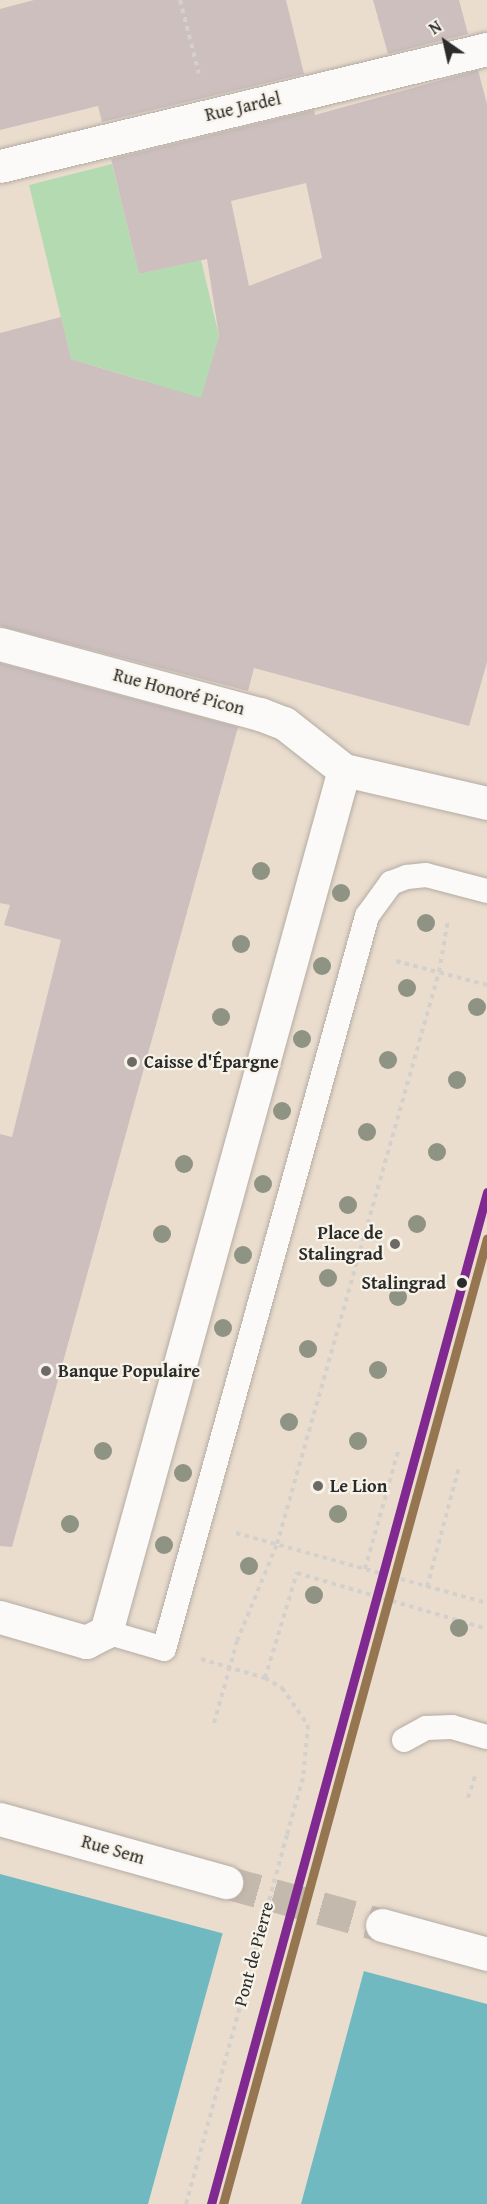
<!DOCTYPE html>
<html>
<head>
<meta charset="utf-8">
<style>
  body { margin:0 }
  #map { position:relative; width:487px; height:2204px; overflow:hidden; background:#eaddce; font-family:"Gentium Book Plus",serif }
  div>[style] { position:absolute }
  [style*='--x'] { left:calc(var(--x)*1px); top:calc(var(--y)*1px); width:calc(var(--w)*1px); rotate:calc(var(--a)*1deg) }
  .green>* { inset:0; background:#b3dab1 }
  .water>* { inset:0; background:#70b9c1 }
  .pier>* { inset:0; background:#eaddce }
  .building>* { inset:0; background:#ccbfbe }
  .tertiary-tunnel>* { height:33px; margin-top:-16.5px; transform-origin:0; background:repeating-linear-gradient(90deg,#c4b9ad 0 33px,transparent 0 49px) }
  .path>* { height:4px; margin-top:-2px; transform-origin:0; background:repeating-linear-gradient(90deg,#d4d0cc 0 4.5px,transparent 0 9px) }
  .roads { filter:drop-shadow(0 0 2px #b4aca3) drop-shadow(0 0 2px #b4aca3) }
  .service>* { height:24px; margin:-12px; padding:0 12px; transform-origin:12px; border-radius:12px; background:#fcfaf8 }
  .minor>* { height:33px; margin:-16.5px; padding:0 16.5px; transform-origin:16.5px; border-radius:16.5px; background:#fcfaf8 }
  .tertiary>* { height:33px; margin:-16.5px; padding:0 16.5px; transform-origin:16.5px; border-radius:16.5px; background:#fcfaf8 }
  .path-bridge>* { height:4px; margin-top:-2px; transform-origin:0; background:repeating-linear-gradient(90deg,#d4d0cc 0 4.5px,transparent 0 9px) }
  .tram-1>* { height:9px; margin:-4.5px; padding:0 4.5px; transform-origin:4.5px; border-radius:4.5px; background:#802990 }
  .tram-2>* { height:9px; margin:-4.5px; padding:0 4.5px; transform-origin:4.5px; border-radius:4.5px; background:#967651 }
  .trees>* { width:18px; height:18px; margin:-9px; border-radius:50%; background:#8e9384 }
  .dots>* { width:16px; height:16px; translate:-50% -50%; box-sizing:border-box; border:3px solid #f7f3e8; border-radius:50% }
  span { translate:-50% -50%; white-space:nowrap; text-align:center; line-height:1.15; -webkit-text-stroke:4.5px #f7f3e8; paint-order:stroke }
  .street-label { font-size:18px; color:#2b2b2b }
  .poi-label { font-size:18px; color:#2b2b2b; font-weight:700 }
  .left { translate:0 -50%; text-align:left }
  .right { translate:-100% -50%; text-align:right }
  .stop-label { font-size:18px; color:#2b2b2b; font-weight:700 }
  .north { position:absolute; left:415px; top:12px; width:60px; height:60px; -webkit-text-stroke:4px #f7f3e8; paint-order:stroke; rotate:326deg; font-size:16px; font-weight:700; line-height:24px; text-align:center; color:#2b2b2b }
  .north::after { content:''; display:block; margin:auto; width:21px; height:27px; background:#2b2b2b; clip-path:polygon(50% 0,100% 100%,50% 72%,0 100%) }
</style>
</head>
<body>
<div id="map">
  <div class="green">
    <div style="clip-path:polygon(112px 164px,139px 274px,201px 260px,219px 336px,187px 452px,142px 380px,71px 359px,29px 185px)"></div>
  </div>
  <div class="water">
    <div style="clip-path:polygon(0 1874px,487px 2004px,487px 2204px,0 2204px)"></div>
  </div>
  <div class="pier">
    <div style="clip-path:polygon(223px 1932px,365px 1967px,301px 2204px,148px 2204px)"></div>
  </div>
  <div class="building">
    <div style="clip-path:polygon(34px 0,286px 0,304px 74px,102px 122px,98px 106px,0 130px,0 9px)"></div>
    <div style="clip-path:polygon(373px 0,459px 0,468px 34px,388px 54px)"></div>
    <div style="clip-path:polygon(evenodd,478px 70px,487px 104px,487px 662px,469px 726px,254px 668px,248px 691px,0 626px,0 333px,61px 317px,71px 359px,201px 398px,219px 336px,207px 259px,139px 274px,111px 159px,314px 110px,315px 115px,478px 70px,306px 183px,322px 258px,249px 286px,231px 201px,306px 183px)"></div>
    <div style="clip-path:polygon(0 663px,238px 727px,12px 1547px,0 1546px,0 1134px,12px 1137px,61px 940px,4px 925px,10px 905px,0 903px)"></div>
  </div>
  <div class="tertiary-tunnel">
    <div style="--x:226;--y:1882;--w:162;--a:15.4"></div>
  </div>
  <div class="path">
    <div style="--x:180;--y:0;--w:76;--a:75.6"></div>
    <div style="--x:396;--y:961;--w:94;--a:14.8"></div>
    <div style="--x:236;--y:1533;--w:261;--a:15.6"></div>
    <div style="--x:365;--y:1569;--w:126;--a:-74.3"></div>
    <div style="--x:427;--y:1587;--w:124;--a:-75.1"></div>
    <div style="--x:201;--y:1659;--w:67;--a:16.5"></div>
    <div style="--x:265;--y:1678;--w:20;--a:30"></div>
    <div style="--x:282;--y:1688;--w:45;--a:54.9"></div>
    <div style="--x:308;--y:1725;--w:53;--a:95.4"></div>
    <div style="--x:303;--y:1778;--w:59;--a:105.7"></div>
    <div style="--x:265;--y:1678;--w:110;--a:-73.1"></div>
    <div style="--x:297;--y:1573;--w:198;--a:16.4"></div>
    <div style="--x:214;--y:1723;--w:85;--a:-74.3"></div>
    <div style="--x:237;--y:1641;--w:105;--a:-67.6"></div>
    <div style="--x:277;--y:1544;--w:594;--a:-74.19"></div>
    <div style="--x:439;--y:972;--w:53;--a:-80.2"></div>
    <div style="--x:468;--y:1798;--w:26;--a:-72"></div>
  </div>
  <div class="roads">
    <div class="service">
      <div style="--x:106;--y:1632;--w:60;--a:16.3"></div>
      <div style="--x:164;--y:1649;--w:761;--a:-74.52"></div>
      <div style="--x:367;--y:916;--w:41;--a:-54"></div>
      <div style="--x:391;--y:883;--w:17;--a:-21"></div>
      <div style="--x:407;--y:877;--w:19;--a:-6"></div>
      <div style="--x:426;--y:875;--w:63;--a:14.7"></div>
      <div style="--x:404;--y:1740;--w:25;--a:-29"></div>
      <div style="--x:426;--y:1728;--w:26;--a:-2"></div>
      <div style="--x:452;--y:1727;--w:36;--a:16"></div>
    </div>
    <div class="minor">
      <div style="--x:0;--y:166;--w:501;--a:-13.51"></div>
      <div style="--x:0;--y:644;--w:269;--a:15.1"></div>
      <div style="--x:260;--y:714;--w:26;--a:21"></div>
      <div style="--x:284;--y:723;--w:76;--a:38.1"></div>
    </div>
    <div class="tertiary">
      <div style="--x:0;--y:1617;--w:90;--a:16.2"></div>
      <div style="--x:86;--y:1642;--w:22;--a:-27"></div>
      <div style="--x:106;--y:1632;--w:894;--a:-74.57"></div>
      <div style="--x:344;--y:770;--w:147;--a:13"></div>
      <div style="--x:0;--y:1819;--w:235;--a:15.6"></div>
      <div style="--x:382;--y:1925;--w:109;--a:15.4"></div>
    </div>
  </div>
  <div class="path-bridge">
    <div style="--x:186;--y:2204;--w:383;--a:-74.7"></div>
  </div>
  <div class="tram-1">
    <div style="--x:211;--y:2204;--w:1049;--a:-74.74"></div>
  </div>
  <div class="tram-2">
    <div style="--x:223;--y:2204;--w:1001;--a:-74.71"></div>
  </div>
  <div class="trees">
    <div style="left:261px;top:871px"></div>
    <div style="left:341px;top:893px"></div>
    <div style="left:426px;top:923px"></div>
    <div style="left:241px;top:944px"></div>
    <div style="left:322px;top:966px"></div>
    <div style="left:407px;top:988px"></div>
    <div style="left:477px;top:1007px"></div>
    <div style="left:221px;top:1017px"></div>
    <div style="left:302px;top:1039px"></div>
    <div style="left:388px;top:1060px"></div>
    <div style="left:457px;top:1080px"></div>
    <div style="left:282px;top:1111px"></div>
    <div style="left:367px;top:1132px"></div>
    <div style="left:437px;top:1152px"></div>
    <div style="left:184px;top:1164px"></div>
    <div style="left:263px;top:1184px"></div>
    <div style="left:348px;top:1205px"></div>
    <div style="left:417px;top:1224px"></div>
    <div style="left:162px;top:1234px"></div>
    <div style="left:243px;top:1255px"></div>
    <div style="left:328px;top:1278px"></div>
    <div style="left:398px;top:1297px"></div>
    <div style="left:223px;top:1328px"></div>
    <div style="left:308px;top:1349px"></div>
    <div style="left:378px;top:1370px"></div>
    <div style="left:289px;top:1422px"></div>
    <div style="left:358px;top:1441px"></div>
    <div style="left:103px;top:1451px"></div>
    <div style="left:183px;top:1473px"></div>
    <div style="left:338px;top:1514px"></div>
    <div style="left:70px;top:1524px"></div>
    <div style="left:164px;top:1545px"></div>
    <div style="left:249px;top:1566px"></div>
    <div style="left:314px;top:1595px"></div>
    <div style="left:459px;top:1628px"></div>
  </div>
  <div class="dots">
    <div style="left:132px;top:1062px;background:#6e6964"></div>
    <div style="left:395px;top:1244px;background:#6e6964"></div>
    <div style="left:462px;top:1283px;background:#2b2b2b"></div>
    <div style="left:46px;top:1371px;background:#6e6964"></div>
    <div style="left:318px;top:1486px;background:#6e6964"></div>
  </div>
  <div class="street-label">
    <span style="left:243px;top:107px;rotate:-13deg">Rue Jardel</span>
    <span style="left:179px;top:692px;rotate:15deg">Rue Honoré Picon</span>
    <span style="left:113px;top:1850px;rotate:16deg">Rue Sem</span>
    <span style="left:254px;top:1954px;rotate:-75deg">Pont de Pierre</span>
  </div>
  <div class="poi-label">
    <span class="left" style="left:144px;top:1062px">Caisse d'Épargne</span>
    <span class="right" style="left:383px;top:1244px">Place de<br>Stalingrad</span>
    <span class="left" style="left:58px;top:1371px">Banque Populaire</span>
    <span class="left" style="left:330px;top:1486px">Le Lion</span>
  </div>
  <div class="stop-label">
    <span class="right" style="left:446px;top:1283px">Stalingrad</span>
  </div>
  <div class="north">N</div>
</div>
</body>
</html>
